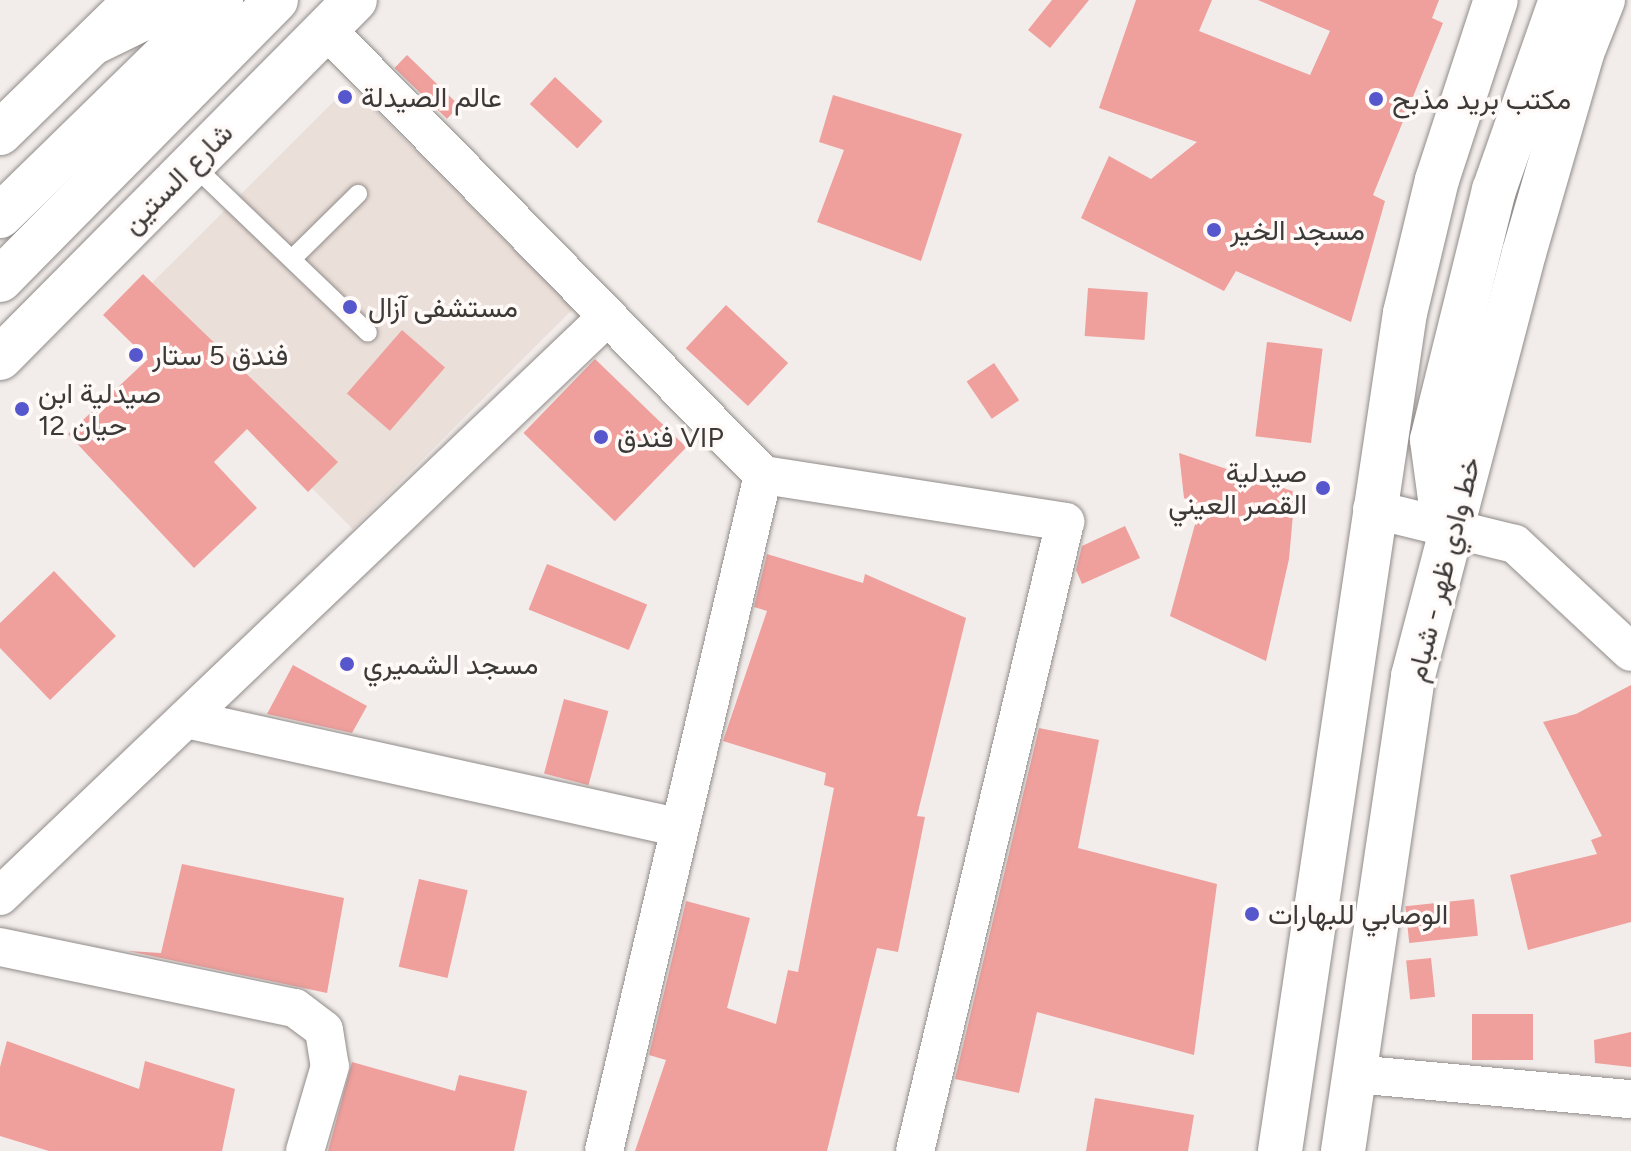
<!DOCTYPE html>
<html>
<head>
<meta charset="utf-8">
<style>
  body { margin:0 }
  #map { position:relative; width:1631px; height:1151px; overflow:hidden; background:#f2edea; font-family:Figtree,Vazirmatn,sans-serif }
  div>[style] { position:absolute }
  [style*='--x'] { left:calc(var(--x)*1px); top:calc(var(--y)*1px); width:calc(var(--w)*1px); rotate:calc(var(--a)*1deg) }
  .built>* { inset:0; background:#ebdfd9; transform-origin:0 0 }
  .building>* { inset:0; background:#ef9f9c; transform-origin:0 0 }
  .roads { filter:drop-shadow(0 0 2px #918c8a) drop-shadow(0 0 2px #918c8a) }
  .service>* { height:18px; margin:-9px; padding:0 9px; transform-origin:9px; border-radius:9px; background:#fff }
  .minor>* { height:38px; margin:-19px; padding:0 19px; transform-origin:19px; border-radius:19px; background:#fff }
  .primary>* { height:44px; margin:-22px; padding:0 22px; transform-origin:22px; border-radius:22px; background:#fff }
  .trunk>* { height:44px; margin:-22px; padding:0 22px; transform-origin:22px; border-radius:22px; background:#fff }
  .dots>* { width:22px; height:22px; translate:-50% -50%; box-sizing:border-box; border:4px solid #fffaf8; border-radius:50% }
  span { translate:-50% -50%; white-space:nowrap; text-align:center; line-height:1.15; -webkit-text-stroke:7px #fffaf8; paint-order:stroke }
  .poi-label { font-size:28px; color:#3c3a39 }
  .left { translate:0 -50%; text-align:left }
  .right { translate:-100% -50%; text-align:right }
  .street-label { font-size:28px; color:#3c3a39 }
</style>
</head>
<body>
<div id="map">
  <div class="built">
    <div style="left:350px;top:85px;width:316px;height:312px;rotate:45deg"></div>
  </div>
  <div class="building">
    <div style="clip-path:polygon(1052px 0,1089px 0,1050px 48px,1028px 30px)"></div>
    <div style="clip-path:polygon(1136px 0,1212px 0,1199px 31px,1310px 75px,1330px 31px,1258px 0,1439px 0,1432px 18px,1443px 23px,1373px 195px,1385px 201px,1351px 322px,1236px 271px,1224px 291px,1081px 218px,1109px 156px,1151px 179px,1197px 142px,1099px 108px)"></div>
    <div style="left:407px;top:55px;width:73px;height:18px;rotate:44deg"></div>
    <div style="left:555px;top:77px;width:65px;height:37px;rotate:43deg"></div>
    <div style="clip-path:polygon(833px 95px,962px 134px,921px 261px,817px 222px,844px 150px,819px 142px)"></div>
    <div style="clip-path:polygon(143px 274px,338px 462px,308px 492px,247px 429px,214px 462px,257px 508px,194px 568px,68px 434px,148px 359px,103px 315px)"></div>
    <div style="left:1088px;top:288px;width:60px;height:48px;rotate:4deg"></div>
    <div style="left:726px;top:305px;width:85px;height:59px;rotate:43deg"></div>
    <div style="left:402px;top:330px;width:57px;height:84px;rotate:41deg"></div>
    <div style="left:1267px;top:342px;width:56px;height:95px;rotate:7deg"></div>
    <div style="left:595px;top:359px;width:127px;height:103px;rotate:44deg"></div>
    <div style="left:994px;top:363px;width:45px;height:33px;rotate:56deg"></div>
    <div style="clip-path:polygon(1179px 453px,1295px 492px,1289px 559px,1266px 661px,1170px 616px,1200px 506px,1184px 498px)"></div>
    <div style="clip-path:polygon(1125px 526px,1140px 558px,1082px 584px,1076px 570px,1082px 546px)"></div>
    <div style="clip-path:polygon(767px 554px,863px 583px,865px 574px,966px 618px,917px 816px,925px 817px,898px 952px,877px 948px,827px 1151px,635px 1151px,666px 1060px,649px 1055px,686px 901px,750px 918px,727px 1008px,776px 1024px,788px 970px,798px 972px,834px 788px,824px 785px,826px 773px,723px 741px,767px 611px,754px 607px)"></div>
    <div style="left:547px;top:564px;width:108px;height:49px;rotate:22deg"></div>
    <div style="clip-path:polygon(54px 571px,116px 636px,50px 700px,0 648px,0 623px)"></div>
    <div style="clip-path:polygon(293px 665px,367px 706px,352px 733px,267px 714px)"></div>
    <div style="clip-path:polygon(1631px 685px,1631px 922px,1528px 950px,1510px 875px,1597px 854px,1591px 840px,1602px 836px,1543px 722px,1576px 714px)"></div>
    <div style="left:564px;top:699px;width:46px;height:77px;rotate:15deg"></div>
    <div style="clip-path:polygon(1039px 728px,1099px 740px,1078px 848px,1217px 884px,1194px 1055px,1037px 1012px,1019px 1093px,955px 1079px)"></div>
    <div style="clip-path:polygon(182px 864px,344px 898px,327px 993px,128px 951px,161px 953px)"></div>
    <div style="left:419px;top:879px;width:50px;height:90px;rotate:13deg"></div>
    <div style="left:1474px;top:899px;width:37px;height:69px;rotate:84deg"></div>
    <div style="left:1431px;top:958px;width:39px;height:25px;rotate:84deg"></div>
    <div style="left:1472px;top:1014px;width:61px;height:46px"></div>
    <div style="clip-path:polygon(1631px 1032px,1631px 1067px,1595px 1063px,1594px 1040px)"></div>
    <div style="clip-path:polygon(7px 1041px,139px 1089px,145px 1061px,235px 1089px,222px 1151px,49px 1151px,0 1136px,0 1067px)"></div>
    <div style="clip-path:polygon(352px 1062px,455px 1091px,459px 1075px,527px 1091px,514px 1151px,328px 1151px)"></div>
    <div style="clip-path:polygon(1095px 1098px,1194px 1115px,1188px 1151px,1086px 1151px)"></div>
  </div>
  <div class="roads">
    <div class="service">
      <div style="--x:191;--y:163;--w:245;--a:43.8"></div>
      <div style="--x:292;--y:259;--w:93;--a:-44.6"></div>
    </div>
    <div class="minor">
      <div style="--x:326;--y:29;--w:624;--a:45.58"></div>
      <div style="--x:763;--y:475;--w:694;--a:103.24"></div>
      <div style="--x:763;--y:475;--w:306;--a:8.8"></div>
      <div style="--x:1065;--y:522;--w:647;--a:103.41"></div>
      <div style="--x:1372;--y:509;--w:147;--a:13.8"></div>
      <div style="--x:1515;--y:544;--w:158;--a:43"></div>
      <div style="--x:186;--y:719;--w:503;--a:12.41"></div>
      <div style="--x:0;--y:896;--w:840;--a:-43.65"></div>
      <div style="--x:0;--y:947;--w:301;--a:11.7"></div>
      <div style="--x:295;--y:1008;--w:36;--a:37"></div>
      <div style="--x:324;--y:1030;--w:36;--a:81"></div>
      <div style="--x:330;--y:1066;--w:89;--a:106.4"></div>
      <div style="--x:1354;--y:1074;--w:278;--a:5.2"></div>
    </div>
    <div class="primary">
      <div style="--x:0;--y:133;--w:168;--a:-44.3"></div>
      <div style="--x:0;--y:358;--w:504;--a:-45.24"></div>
      <div style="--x:1452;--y:530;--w:33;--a:-111"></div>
      <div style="--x:1440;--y:499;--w:60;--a:-97.7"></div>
      <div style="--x:1432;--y:440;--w:258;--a:-76.1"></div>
      <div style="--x:1494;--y:190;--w:201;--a:-70.6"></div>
      <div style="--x:1280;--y:1151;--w:847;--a:-81.52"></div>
      <div style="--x:1405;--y:313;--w:137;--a:-76.5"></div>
      <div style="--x:1437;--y:180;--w:189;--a:-71.9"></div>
      <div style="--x:1343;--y:1151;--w:480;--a:-81.6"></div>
      <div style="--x:1413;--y:676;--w:437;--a:-75.3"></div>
      <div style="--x:1524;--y:253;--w:208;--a:-73.8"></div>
      <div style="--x:1582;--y:53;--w:57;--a:-68.4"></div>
    </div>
    <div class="trunk">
      <div style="--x:93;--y:43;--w:98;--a:-26"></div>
      <div style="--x:0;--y:216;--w:309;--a:-44.3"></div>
      <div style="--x:0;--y:280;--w:393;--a:-45.4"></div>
    </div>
  </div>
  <div class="dots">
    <div style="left:345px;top:97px;background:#5656cd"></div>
    <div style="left:1376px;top:99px;background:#5656cd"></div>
    <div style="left:1214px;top:230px;background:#5656cd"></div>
    <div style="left:350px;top:307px;background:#5656cd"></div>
    <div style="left:136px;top:355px;background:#5656cd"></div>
    <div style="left:22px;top:409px;background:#5656cd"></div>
    <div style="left:601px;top:437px;background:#5656cd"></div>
    <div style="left:1323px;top:488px;background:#5656cd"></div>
    <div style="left:347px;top:664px;background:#5656cd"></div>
    <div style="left:1252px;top:914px;background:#5656cd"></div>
  </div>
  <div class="poi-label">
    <span class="left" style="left:361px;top:97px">عالم الصيدلة</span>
    <span class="left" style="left:1392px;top:99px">مكتب بريد مذبح</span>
    <span class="left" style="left:1230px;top:230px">مسجد الخير</span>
    <span class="left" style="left:368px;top:307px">مستشفى آزال</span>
    <span class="left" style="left:152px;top:355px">فندق 5 ستار</span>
    <span class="left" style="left:38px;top:409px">صيدلية ابن<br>حيان 12</span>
    <span class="left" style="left:617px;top:437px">فندق VIP</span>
    <span class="right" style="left:1307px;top:488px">صيدلية<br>القصر العيني</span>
    <span class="left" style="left:363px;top:664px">مسجد الشميري</span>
    <span class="left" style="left:1268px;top:914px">الوصابي للبهارات</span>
  </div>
  <div class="street-label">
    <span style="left:177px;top:178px;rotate:-45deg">شارع الستين</span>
    <span style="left:1443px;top:569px;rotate:-76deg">خط وادي ظهر - شبام</span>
  </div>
</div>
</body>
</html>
